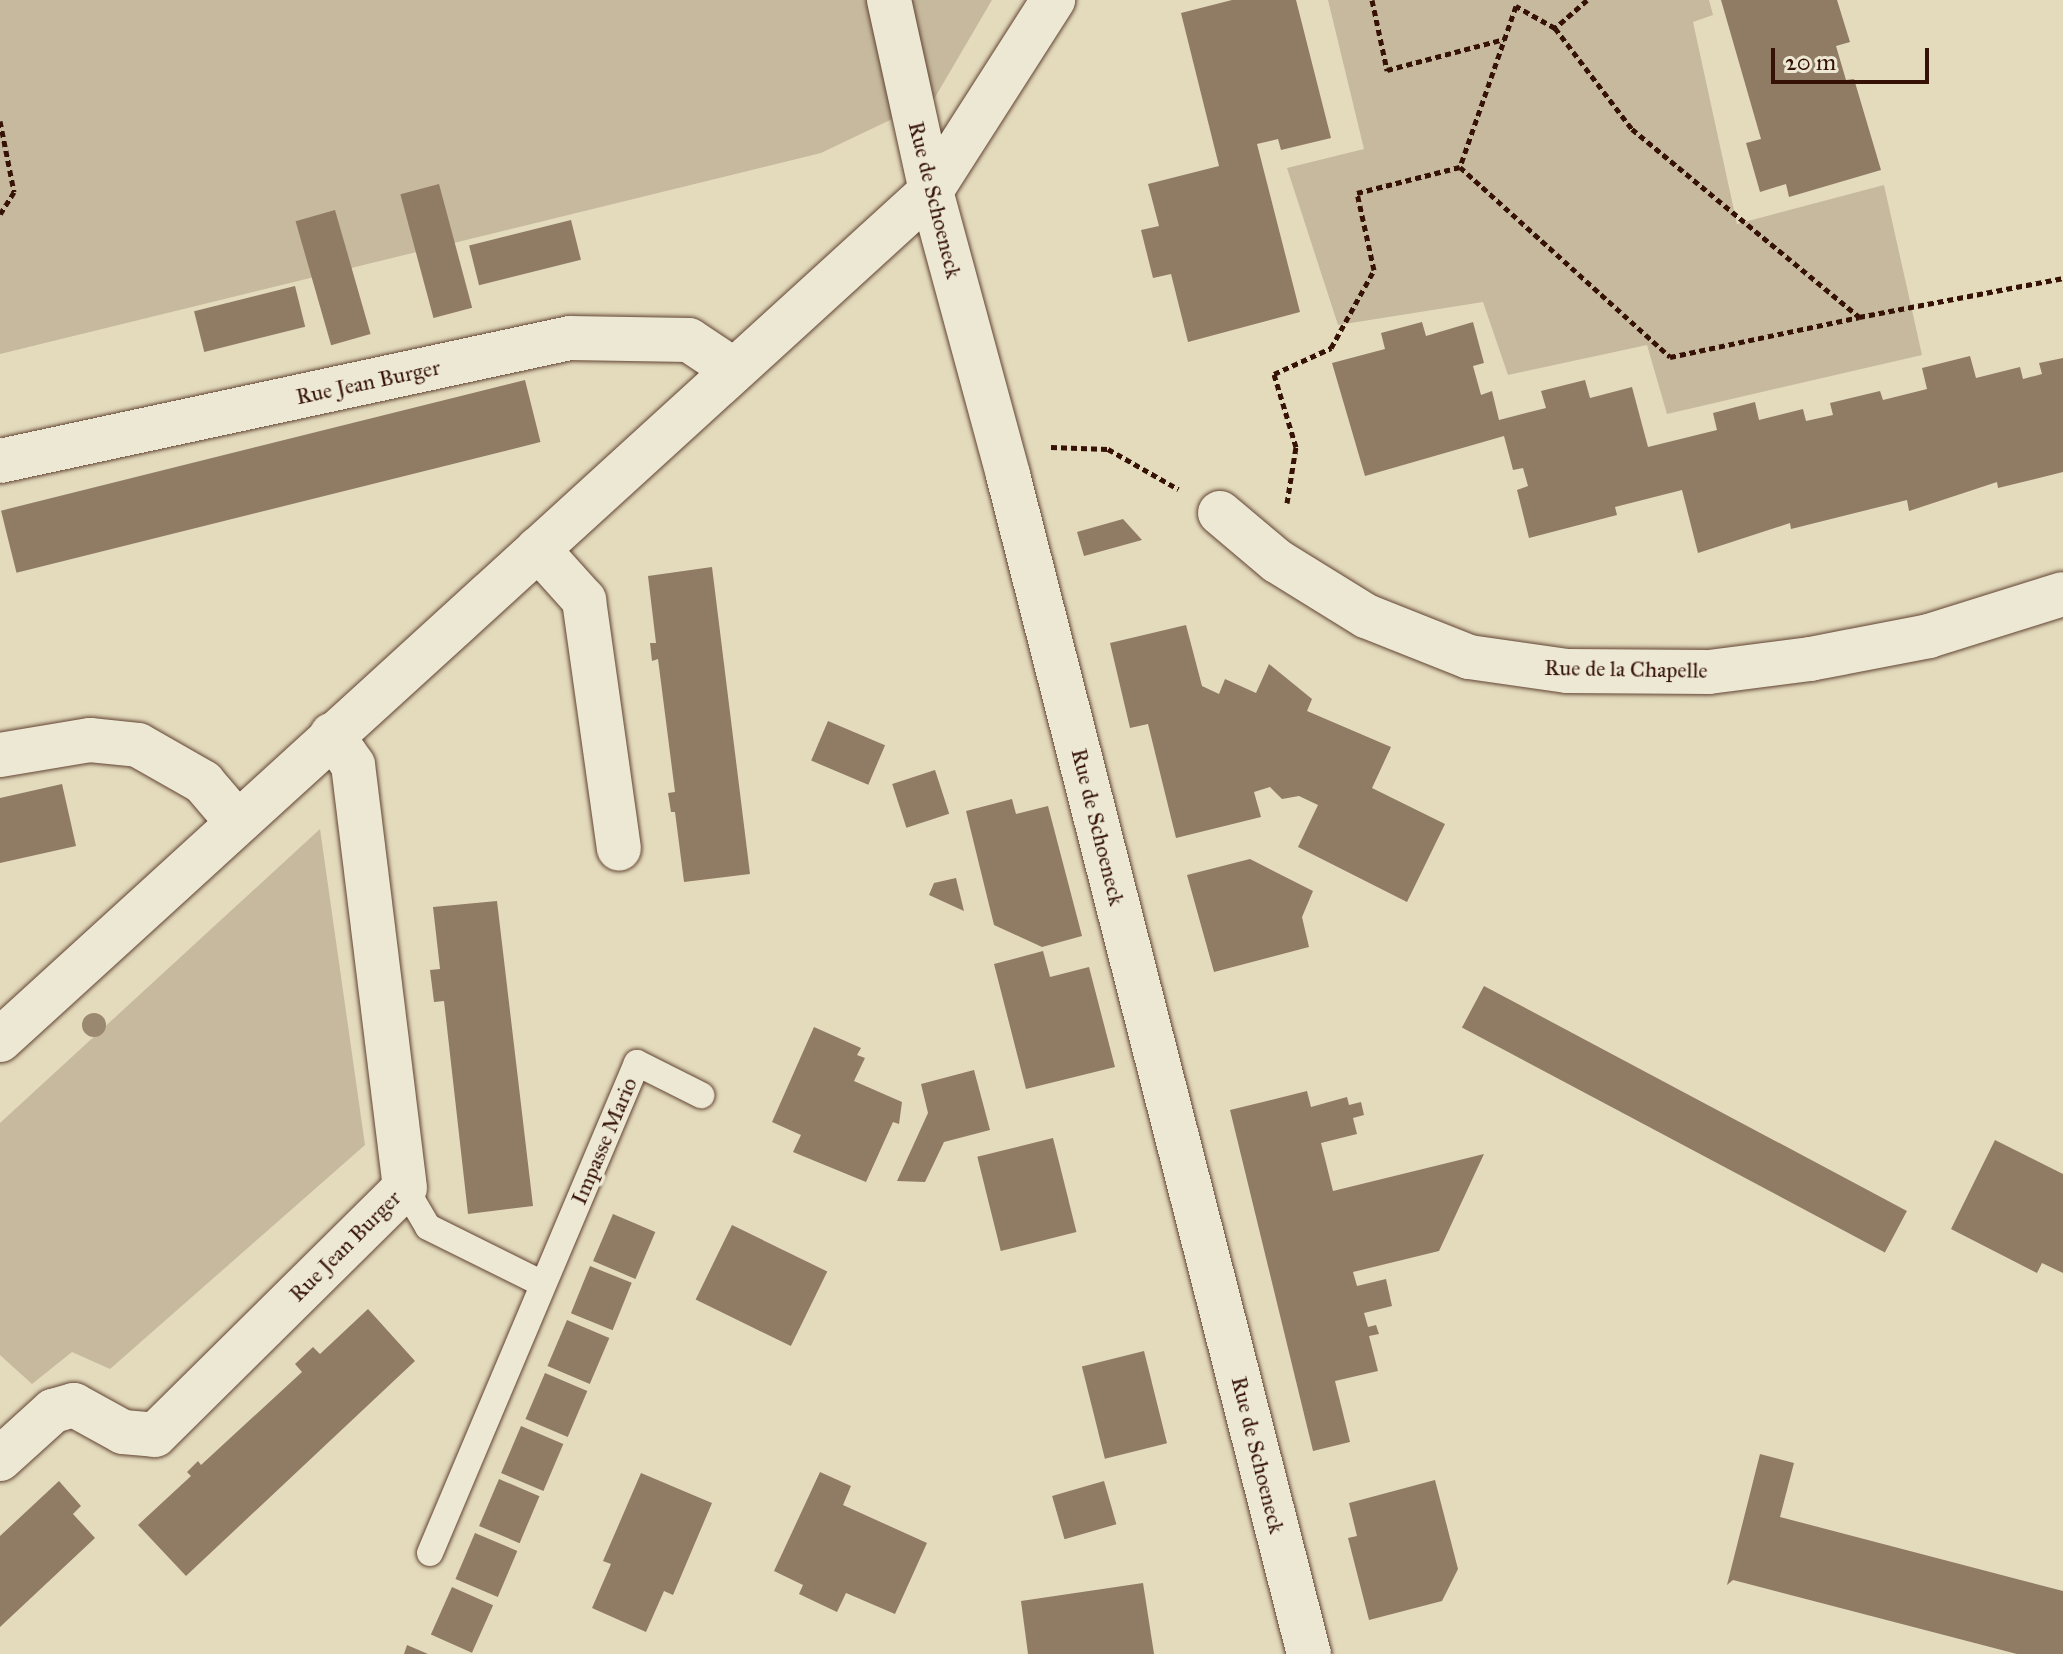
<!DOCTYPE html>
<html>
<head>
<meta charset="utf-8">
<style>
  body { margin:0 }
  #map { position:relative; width:2063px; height:1654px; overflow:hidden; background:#e4dbbd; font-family:"IM FELL Great Primer",serif }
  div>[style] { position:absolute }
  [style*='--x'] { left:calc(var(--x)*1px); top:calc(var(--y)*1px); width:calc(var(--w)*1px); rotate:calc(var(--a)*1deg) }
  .green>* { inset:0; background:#c6b99e }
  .building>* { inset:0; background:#907b65; transform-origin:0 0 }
  .path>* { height:5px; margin-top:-2.5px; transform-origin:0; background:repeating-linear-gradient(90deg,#351205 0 6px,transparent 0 10px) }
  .roads { filter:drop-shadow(0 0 2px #614433) drop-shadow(0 0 2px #614433) }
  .lane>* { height:26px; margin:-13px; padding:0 13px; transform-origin:13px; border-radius:13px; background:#ede8d4 }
  .street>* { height:44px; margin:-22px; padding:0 22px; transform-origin:22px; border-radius:22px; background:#ede8d4 }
  .secondary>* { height:44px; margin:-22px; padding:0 22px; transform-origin:22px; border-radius:22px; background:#ede8d4 }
  .trees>* { width:24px; height:24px; margin:-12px; border-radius:50%; background:#9b8871 }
  span { translate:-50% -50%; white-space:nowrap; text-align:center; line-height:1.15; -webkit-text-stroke:7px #ede8d4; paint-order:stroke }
  .street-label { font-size:22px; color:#351205 }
  .scale { position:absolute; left:1771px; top:48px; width:158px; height:36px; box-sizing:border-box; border:4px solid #351205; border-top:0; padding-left:10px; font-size:24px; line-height:28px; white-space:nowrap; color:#351205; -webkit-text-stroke:6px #ede8d4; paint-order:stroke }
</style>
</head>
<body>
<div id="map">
  <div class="green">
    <div style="clip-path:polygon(0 0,992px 0,934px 99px,821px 153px,0 354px)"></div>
    <div style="clip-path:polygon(1328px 0,1709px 0,1713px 15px,1693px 22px,1737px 224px,1884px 185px,1922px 355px,1667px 414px,1647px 345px,1508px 375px,1483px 302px,1338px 325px,1287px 168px,1364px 149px)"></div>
    <div style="clip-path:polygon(320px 829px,365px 1145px,110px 1369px,72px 1352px,32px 1384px,0 1355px,0 1123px)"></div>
  </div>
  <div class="building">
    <div style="clip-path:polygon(1232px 0,1296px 0,1331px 138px,1281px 150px,1278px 139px,1257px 144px,1300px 312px,1188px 342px,1171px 274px,1153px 278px,1141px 230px,1159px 226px,1148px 184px,1219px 166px,1181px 13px)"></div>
    <div style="clip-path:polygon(1721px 0,1837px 0,1850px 42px,1836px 46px,1846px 80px,1854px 79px,1881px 170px,1789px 197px,1786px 184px,1760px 192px,1746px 143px,1761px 139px)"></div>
    <div style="left:439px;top:184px;width:128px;height:40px;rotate:75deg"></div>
    <div style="left:335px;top:210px;width:129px;height:41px;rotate:74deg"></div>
    <div style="left:571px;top:220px;width:41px;height:105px;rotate:76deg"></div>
    <div style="left:295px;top:286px;width:42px;height:104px;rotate:76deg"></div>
    <div style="clip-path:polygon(1422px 322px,1426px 336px,1473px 322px,1484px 363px,1473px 366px,1481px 395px,1492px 391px,1499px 420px,1546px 408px,1541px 391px,1585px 380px,1590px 398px,1632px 387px,1648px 447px,1717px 430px,1713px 413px,1755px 402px,1759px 420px,1803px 409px,1806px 421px,1833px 415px,1830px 403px,1880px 391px,1883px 400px,1927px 389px,1922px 368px,1970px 356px,1976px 378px,2020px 367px,2023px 379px,2042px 374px,2039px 363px,2063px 358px,2063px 472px,1998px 488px,1997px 482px,1909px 511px,1907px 500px,1791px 529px,1790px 523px,1698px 553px,1682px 490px,1615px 507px,1617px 515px,1529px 538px,1517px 490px,1528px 486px,1523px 468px,1513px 470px,1504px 436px,1365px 476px,1332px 363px,1385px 349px,1381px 333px)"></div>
    <div style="left:525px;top:380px;width:64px;height:540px;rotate:76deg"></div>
    <div style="clip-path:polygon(1123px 519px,1142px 540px,1084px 556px,1077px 532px)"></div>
    <div style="clip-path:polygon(712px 567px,750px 874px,684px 882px,675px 812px,671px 812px,668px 793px,675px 792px,658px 659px,652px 661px,650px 643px,656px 643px,648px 576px)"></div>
    <div style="clip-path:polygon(1186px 625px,1202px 686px,1219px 694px,1225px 679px,1256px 693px,1269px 664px,1312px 699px,1307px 711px,1391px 747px,1372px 788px,1445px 824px,1407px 902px,1298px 847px,1318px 805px,1299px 796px,1282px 799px,1270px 787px,1254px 792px,1261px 817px,1176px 838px,1148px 724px,1130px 728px,1110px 643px)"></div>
    <div style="left:828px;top:721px;width:62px;height:43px;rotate:23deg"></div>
    <div style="left:935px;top:770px;width:46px;height:45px;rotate:72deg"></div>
    <div style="clip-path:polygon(62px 784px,76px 846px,0 863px,0 798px)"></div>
    <div style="clip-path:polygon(1012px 799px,1016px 814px,1048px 806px,1082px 936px,1042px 947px,994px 925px,966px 811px)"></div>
    <div style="clip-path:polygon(1250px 859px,1313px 891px,1302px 917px,1309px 947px,1214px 972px,1187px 875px)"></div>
    <div style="clip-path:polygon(956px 878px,964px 911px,929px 895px,934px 883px)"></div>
    <div style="clip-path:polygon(497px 901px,533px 1206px,468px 1214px,444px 1001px,434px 1002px,430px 970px,440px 969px,433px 907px)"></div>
    <div style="clip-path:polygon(1043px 951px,1050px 977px,1089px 967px,1115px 1067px,1026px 1089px,994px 964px)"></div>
    <div style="left:1484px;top:986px;width:479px;height:47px;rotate:28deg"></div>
    <div style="clip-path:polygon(814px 1027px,861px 1048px,857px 1055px,865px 1058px,854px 1081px,902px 1102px,899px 1124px,893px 1122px,866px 1182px,793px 1152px,801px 1135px,772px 1122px)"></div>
    <div style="clip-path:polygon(974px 1070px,990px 1130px,944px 1142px,925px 1182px,897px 1181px,928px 1113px,921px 1084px)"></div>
    <div style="clip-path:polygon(1307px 1091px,1311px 1107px,1347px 1097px,1349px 1105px,1361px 1102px,1364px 1115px,1353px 1118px,1357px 1134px,1321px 1143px,1333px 1191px,1484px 1154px,1439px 1251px,1353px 1272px,1357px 1286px,1386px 1279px,1392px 1306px,1364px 1313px,1368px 1327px,1376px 1325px,1379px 1334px,1369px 1336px,1378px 1371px,1335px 1381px,1350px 1442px,1313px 1451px,1230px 1110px)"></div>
    <div style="left:1053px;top:1138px;width:97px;height:78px;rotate:76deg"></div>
    <div style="clip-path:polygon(1995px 1140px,2063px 1174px,2063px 1273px,2042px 1263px,2037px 1273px,1951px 1229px)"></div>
    <div style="left:613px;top:1214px;width:46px;height:51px;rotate:23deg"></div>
    <div style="left:732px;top:1225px;width:106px;height:83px;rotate:26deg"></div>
    <div style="left:590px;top:1266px;width:45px;height:51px;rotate:22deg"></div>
    <div style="clip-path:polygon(368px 1309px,415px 1361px,186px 1576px,138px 1525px,191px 1476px,187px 1472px,198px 1461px,201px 1465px,302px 1372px,295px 1364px,313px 1347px,320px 1354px)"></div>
    <div style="left:567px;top:1320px;width:46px;height:50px;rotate:23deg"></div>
    <div style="left:1144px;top:1351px;width:95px;height:64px;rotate:76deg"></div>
    <div style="left:545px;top:1373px;width:46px;height:50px;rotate:23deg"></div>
    <div style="left:521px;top:1426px;width:46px;height:51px;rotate:23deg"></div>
    <div style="clip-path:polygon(1760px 1454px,1794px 1463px,1780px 1517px,2063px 1591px,2063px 1654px,2017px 1654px,1733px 1580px,1727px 1585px)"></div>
    <div style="clip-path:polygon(820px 1472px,851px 1486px,843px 1505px,927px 1543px,895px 1614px,846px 1593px,837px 1612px,799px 1594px,803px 1585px,774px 1571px)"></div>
    <div style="clip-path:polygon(641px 1473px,712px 1503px,673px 1595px,664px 1591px,646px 1632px,592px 1608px,611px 1564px,603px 1561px)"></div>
    <div style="left:499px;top:1479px;width:44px;height:51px;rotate:23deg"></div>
    <div style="clip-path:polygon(1435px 1480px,1458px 1569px,1442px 1601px,1369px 1620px,1348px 1538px,1357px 1536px,1349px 1503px)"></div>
    <div style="clip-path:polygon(59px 1481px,81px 1506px,73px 1514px,95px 1538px,0 1627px,0 1536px)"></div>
    <div style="left:1104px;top:1481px;width:45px;height:54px;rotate:74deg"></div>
    <div style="left:475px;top:1533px;width:46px;height:50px;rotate:23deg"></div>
    <div style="clip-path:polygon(1143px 1583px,1154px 1654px,1028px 1654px,1021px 1601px)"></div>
    <div style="left:452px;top:1587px;width:45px;height:52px;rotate:24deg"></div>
    <div style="clip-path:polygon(407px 1645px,428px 1654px,404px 1654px)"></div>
  </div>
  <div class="path">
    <div style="--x:1372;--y:0;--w:72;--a:77.9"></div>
    <div style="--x:1387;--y:70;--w:121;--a:-14.8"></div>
    <div style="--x:1587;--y:0;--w:43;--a:138.8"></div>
    <div style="--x:1555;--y:28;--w:127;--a:52.7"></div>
    <div style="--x:1632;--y:129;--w:295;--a:39.6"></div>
    <div style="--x:1859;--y:317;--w:208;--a:-10.8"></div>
    <div style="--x:1555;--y:28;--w:45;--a:-150.6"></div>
    <div style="--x:1516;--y:6;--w:170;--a:109.2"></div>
    <div style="--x:1460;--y:167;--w:283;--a:42.1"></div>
    <div style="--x:1670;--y:357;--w:193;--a:-11.9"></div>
    <div style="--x:0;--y:121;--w:72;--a:78.8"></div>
    <div style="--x:14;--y:192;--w:26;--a:122"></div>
    <div style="--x:1051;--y:447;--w:57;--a:2"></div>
    <div style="--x:1108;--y:449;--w:81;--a:29.7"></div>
    <div style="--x:1287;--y:503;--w:57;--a:-80.9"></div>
    <div style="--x:1296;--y:447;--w:76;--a:-106.8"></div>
    <div style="--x:1274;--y:374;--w:63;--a:-24.5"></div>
    <div style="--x:1331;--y:348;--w:89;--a:-61.1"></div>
    <div style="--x:1374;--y:270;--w:79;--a:-102.4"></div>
    <div style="--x:1357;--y:193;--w:106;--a:-14.2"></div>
  </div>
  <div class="roads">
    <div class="lane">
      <div style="--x:405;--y:1188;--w:45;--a:59.5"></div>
      <div style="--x:428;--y:1227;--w:128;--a:26.4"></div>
      <div style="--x:430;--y:1553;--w:532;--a:-67.1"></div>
      <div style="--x:637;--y:1063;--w:72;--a:26.6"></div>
    </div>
    <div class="street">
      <div style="--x:0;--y:461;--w:583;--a:-12.18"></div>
      <div style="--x:570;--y:338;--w:119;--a:1"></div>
      <div style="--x:689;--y:340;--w:50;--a:33.7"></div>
      <div style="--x:1220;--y:513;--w:75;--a:40.1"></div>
      <div style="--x:1277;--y:561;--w:105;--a:31.7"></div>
      <div style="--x:1366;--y:616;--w:111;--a:21.7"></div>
      <div style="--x:1469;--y:657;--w:99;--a:8.1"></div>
      <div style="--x:1567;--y:671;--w:142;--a:0.4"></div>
      <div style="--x:1709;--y:672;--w:102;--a:-7.3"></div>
      <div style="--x:1810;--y:659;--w:121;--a:-10.9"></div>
      <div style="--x:1929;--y:636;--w:140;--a:-17.4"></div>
      <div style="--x:538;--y:549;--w:69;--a:48"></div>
      <div style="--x:584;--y:600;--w:251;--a:82"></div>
      <div style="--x:0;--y:755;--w:91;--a:-9.5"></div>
      <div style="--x:90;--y:740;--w:48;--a:5.9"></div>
      <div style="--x:138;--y:745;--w:75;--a:29.6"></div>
      <div style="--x:203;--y:782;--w:52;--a:49.6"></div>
      <div style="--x:0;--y:1040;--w:1260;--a:-42.36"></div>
      <div style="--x:931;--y:191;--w:227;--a:-57.4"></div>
      <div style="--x:0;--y:1459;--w:72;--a:-42.2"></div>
      <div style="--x:53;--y:1411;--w:22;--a:-16"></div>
      <div style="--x:74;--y:1405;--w:56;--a:28.9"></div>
      <div style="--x:123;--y:1432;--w:32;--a:5"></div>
      <div style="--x:155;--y:1435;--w:351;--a:-44.7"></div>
      <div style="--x:405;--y:1188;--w:426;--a:-97"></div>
      <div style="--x:353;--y:765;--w:37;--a:-125"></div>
    </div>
    <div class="secondary">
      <div style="--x:889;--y:0;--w:196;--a:77.6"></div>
      <div style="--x:931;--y:191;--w:294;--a:74.8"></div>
      <div style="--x:1008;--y:475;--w:1217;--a:75.68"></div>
    </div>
  </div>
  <div class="trees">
    <div style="left:94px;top:1025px"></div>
  </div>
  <div class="street-label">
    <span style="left:935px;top:200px;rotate:76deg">Rue de Schoeneck</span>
    <span style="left:368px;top:382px;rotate:-12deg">Rue Jean Burger</span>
    <span style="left:1626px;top:669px;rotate:1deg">Rue de la Chapelle</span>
    <span style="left:1098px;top:827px;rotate:76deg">Rue de Schoeneck</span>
    <span style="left:604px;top:1141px;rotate:-67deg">Impasse Mario</span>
    <span style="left:345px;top:1246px;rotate:-45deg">Rue Jean Burger</span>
    <span style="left:1258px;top:1455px;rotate:76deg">Rue de Schoeneck</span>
  </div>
  <div class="scale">20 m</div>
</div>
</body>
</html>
